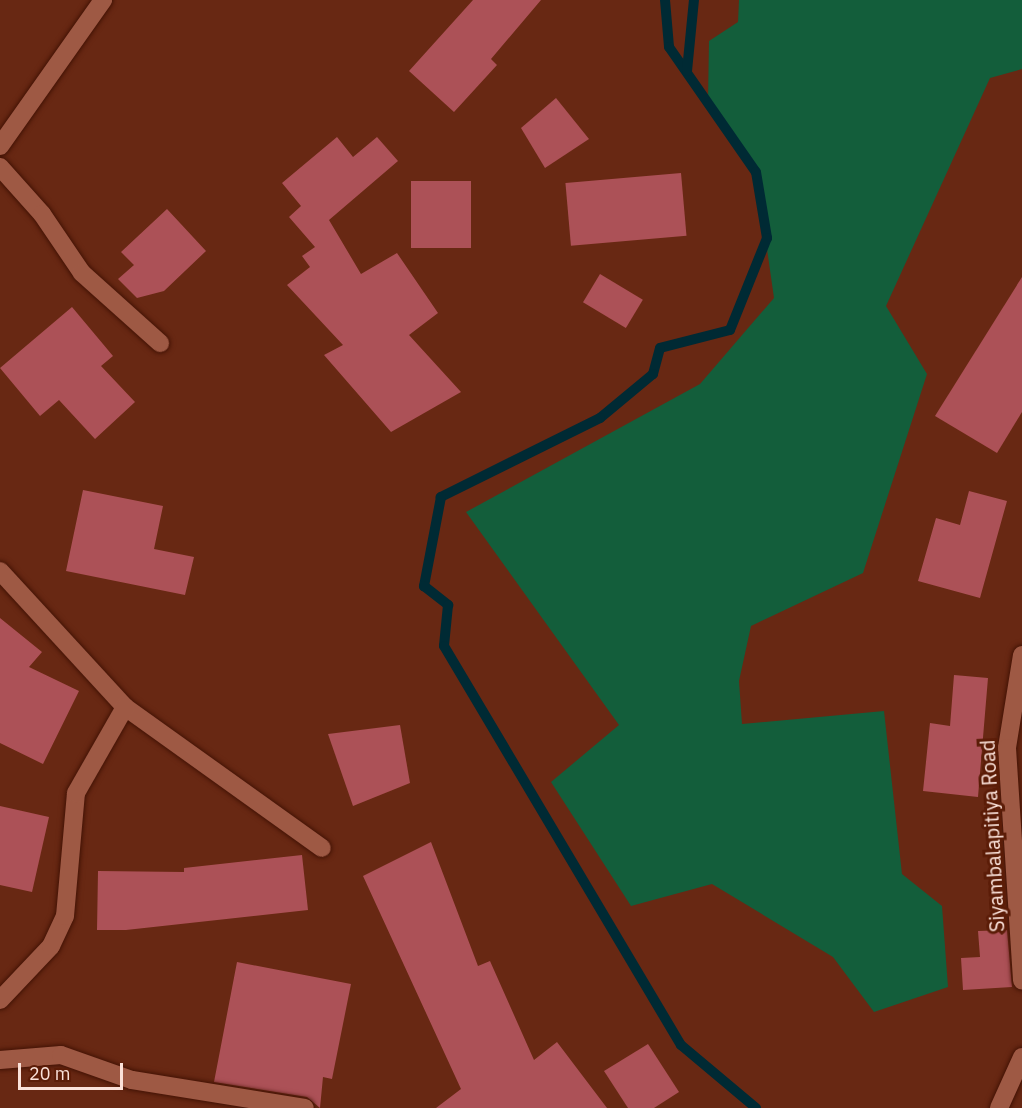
<!DOCTYPE html>
<html>
<head>
<meta charset="utf-8">
<style>
  body { margin:0 }
  #map { position:relative; width:1022px; height:1108px; overflow:hidden; background:#682813; font-family:"IBM Plex Sans",sans-serif }
  div>[style] { position:absolute }
  [style*='--x'] { left:calc(var(--x)*1px); top:calc(var(--y)*1px); width:calc(var(--w)*1px); rotate:calc(var(--a)*1deg) }
  .green>* { inset:0; background:#135e3b }
  .stream>* { height:10px; margin:-5px; padding:0 5px; transform-origin:5px; border-radius:5px; background:#002a34 }
  .building>* { inset:0; background:#ac5157; transform-origin:0 0 }
  .roads { filter:drop-shadow(0 0 2px #431305) drop-shadow(0 0 2px #431305) }
  .minor>* { height:18px; margin:-9px; padding:0 9px; transform-origin:9px; border-radius:9px; background:#9e5944 }
  span { translate:-50% -50%; white-space:nowrap; text-align:center; line-height:1.15; -webkit-text-stroke:6px #5b1c07; paint-order:stroke }
  .street-label { font-size:20px; color:#fbe2da }
  .scale { position:absolute; left:18px; top:1063px; width:105px; height:27px; box-sizing:border-box; border:3px solid #fbe2da; border-top:0; padding-left:8px; font-size:18px; line-height:21px; white-space:nowrap; color:#fbe2da; -webkit-text-stroke:4px #5b1c07; paint-order:stroke }
</style>
</head>
<body>
<div id="map">
  <div class="green">
    <div style="clip-path:polygon(739px 0,1022px 0,1022px 69px,990px 78px,886px 306px,927px 374px,863px 573px,751px 626px,739px 681px,742px 724px,884px 711px,902px 874px,942px 906px,948px 987px,874px 1012px,833px 957px,712px 884px,631px 906px,551px 782px,619px 725px,466px 512px,700px 384px,774px 298px,756px 172px,708px 99px,709px 41px,738px 22px)"></div>
  </div>
  <div class="stream">
    <div style="--x:665;--y:0;--w:47;--a:85.1"></div>
    <div style="--x:669;--y:47;--w:152;--a:55.2"></div>
    <div style="--x:756;--y:172;--w:67;--a:80.5"></div>
    <div style="--x:767;--y:238;--w:99;--a:111.9"></div>
    <div style="--x:730;--y:330;--w:72;--a:165.6"></div>
    <div style="--x:660;--y:348;--w:27;--a:105"></div>
    <div style="--x:653;--y:374;--w:69;--a:140.3"></div>
    <div style="--x:600;--y:418;--w:178;--a:153.6"></div>
    <div style="--x:441;--y:497;--w:91;--a:100.8"></div>
    <div style="--x:424;--y:586;--w:31;--a:38"></div>
    <div style="--x:448;--y:605;--w:41;--a:95.6"></div>
    <div style="--x:444;--y:646;--w:464;--a:59.3"></div>
    <div style="--x:681;--y:1045;--w:98;--a:40"></div>
    <div style="--x:687;--y:71;--w:71;--a:-84.4"></div>
  </div>
  <div class="building">
    <div style="clip-path:polygon(473px 0,541px 0,491px 59px,497px 65px,454px 112px,409px 71px)"></div>
    <div style="clip-path:polygon(556px 98px,589px 139px,545px 168px,521px 128px)"></div>
    <div style="clip-path:polygon(337px 137px,353px 157px,377px 137px,398px 161px,329px 220px,361px 274px,397px 253px,438px 313px,409px 335px,461px 392px,391px 432px,324px 355px,343px 345px,287px 285px,310px 267px,302px 256px,315px 247px,289px 217px,301px 206px,282px 183px)"></div>
    <div style="left:681px;top:173px;width:63px;height:116px;rotate:85deg"></div>
    <div style="left:411px;top:181px;width:60px;height:67px"></div>
    <div style="clip-path:polygon(167px 209px,206px 251px,164px 291px,137px 298px,118px 279px,134px 265px,121px 252px)"></div>
    <div style="left:600px;top:274px;width:50px;height:33px;rotate:31deg"></div>
    <div style="clip-path:polygon(1022px 277px,1022px 412px,997px 453px,935px 416px)"></div>
    <div style="clip-path:polygon(72px 307px,113px 356px,101px 366px,135px 402px,95px 439px,59px 400px,40px 416px,0 368px)"></div>
    <div style="clip-path:polygon(83px 490px,163px 506px,154px 549px,194px 557px,185px 595px,66px 571px)"></div>
    <div style="clip-path:polygon(969px 491px,1007px 501px,980px 598px,918px 581px,936px 518px,960px 525px)"></div>
    <div style="clip-path:polygon(0 618px,42px 652px,29px 667px,79px 691px,43px 764px,0 743px)"></div>
    <div style="clip-path:polygon(954px 675px,988px 678px,978px 797px,923px 791px,930px 723px,950px 726px)"></div>
    <div style="clip-path:polygon(400px 725px,410px 783px,353px 806px,328px 734px)"></div>
    <div style="clip-path:polygon(0 806px,49px 817px,32px 892px,0 885px)"></div>
    <div style="clip-path:polygon(431px 842px,478px 966px,490px 961px,534px 1060px,557px 1042px,607px 1108px,436px 1108px,461px 1089px,363px 876px)"></div>
    <div style="clip-path:polygon(302px 855px,308px 910px,126px 930px,97px 930px,98px 871px,184px 872px,184px 868px)"></div>
    <div style="clip-path:polygon(1007px 930px,1012px 987px,963px 990px,961px 958px,980px 957px,978px 931px)"></div>
    <div style="clip-path:polygon(237px 962px,351px 984px,332px 1079px,323px 1077px,320px 1108px,307px 1097px,214px 1082px)"></div>
    <div style="clip-path:polygon(648px 1044px,679px 1092px,654px 1108px,628px 1108px,604px 1071px)"></div>
  </div>
  <div class="roads">
    <div class="minor">
      <div style="--x:0;--y:146;--w:179;--a:-54.8"></div>
      <div style="--x:0;--y:167;--w:63;--a:48.2"></div>
      <div style="--x:42;--y:214;--w:71;--a:55.9"></div>
      <div style="--x:82;--y:273;--w:105;--a:41.9"></div>
      <div style="--x:0;--y:571;--w:185;--a:47.4"></div>
      <div style="--x:125;--y:707;--w:242;--a:35.6"></div>
      <div style="--x:1022;--y:655;--w:94;--a:99.2"></div>
      <div style="--x:1007;--y:748;--w:233;--a:86.3"></div>
      <div style="--x:0;--y:1000;--w:74;--a:-46.6"></div>
      <div style="--x:51;--y:946;--w:33;--a:-65"></div>
      <div style="--x:65;--y:916;--w:123;--a:-84.9"></div>
      <div style="--x:76;--y:793;--w:99;--a:-60.3"></div>
      <div style="--x:0;--y:1060;--w:61;--a:-4.7"></div>
      <div style="--x:61;--y:1055;--w:75;--a:19.4"></div>
      <div style="--x:132;--y:1080;--w:175;--a:9.2"></div>
      <div style="--x:999;--y:1108;--w:56;--a:-65.7"></div>
    </div>
  </div>
  <div class="street-label">
    <span style="left:992px;top:836px;rotate:-93deg">Siyambalapitiya Road</span>
  </div>
  <div class="scale">20 m</div>
</div>
</body>
</html>
